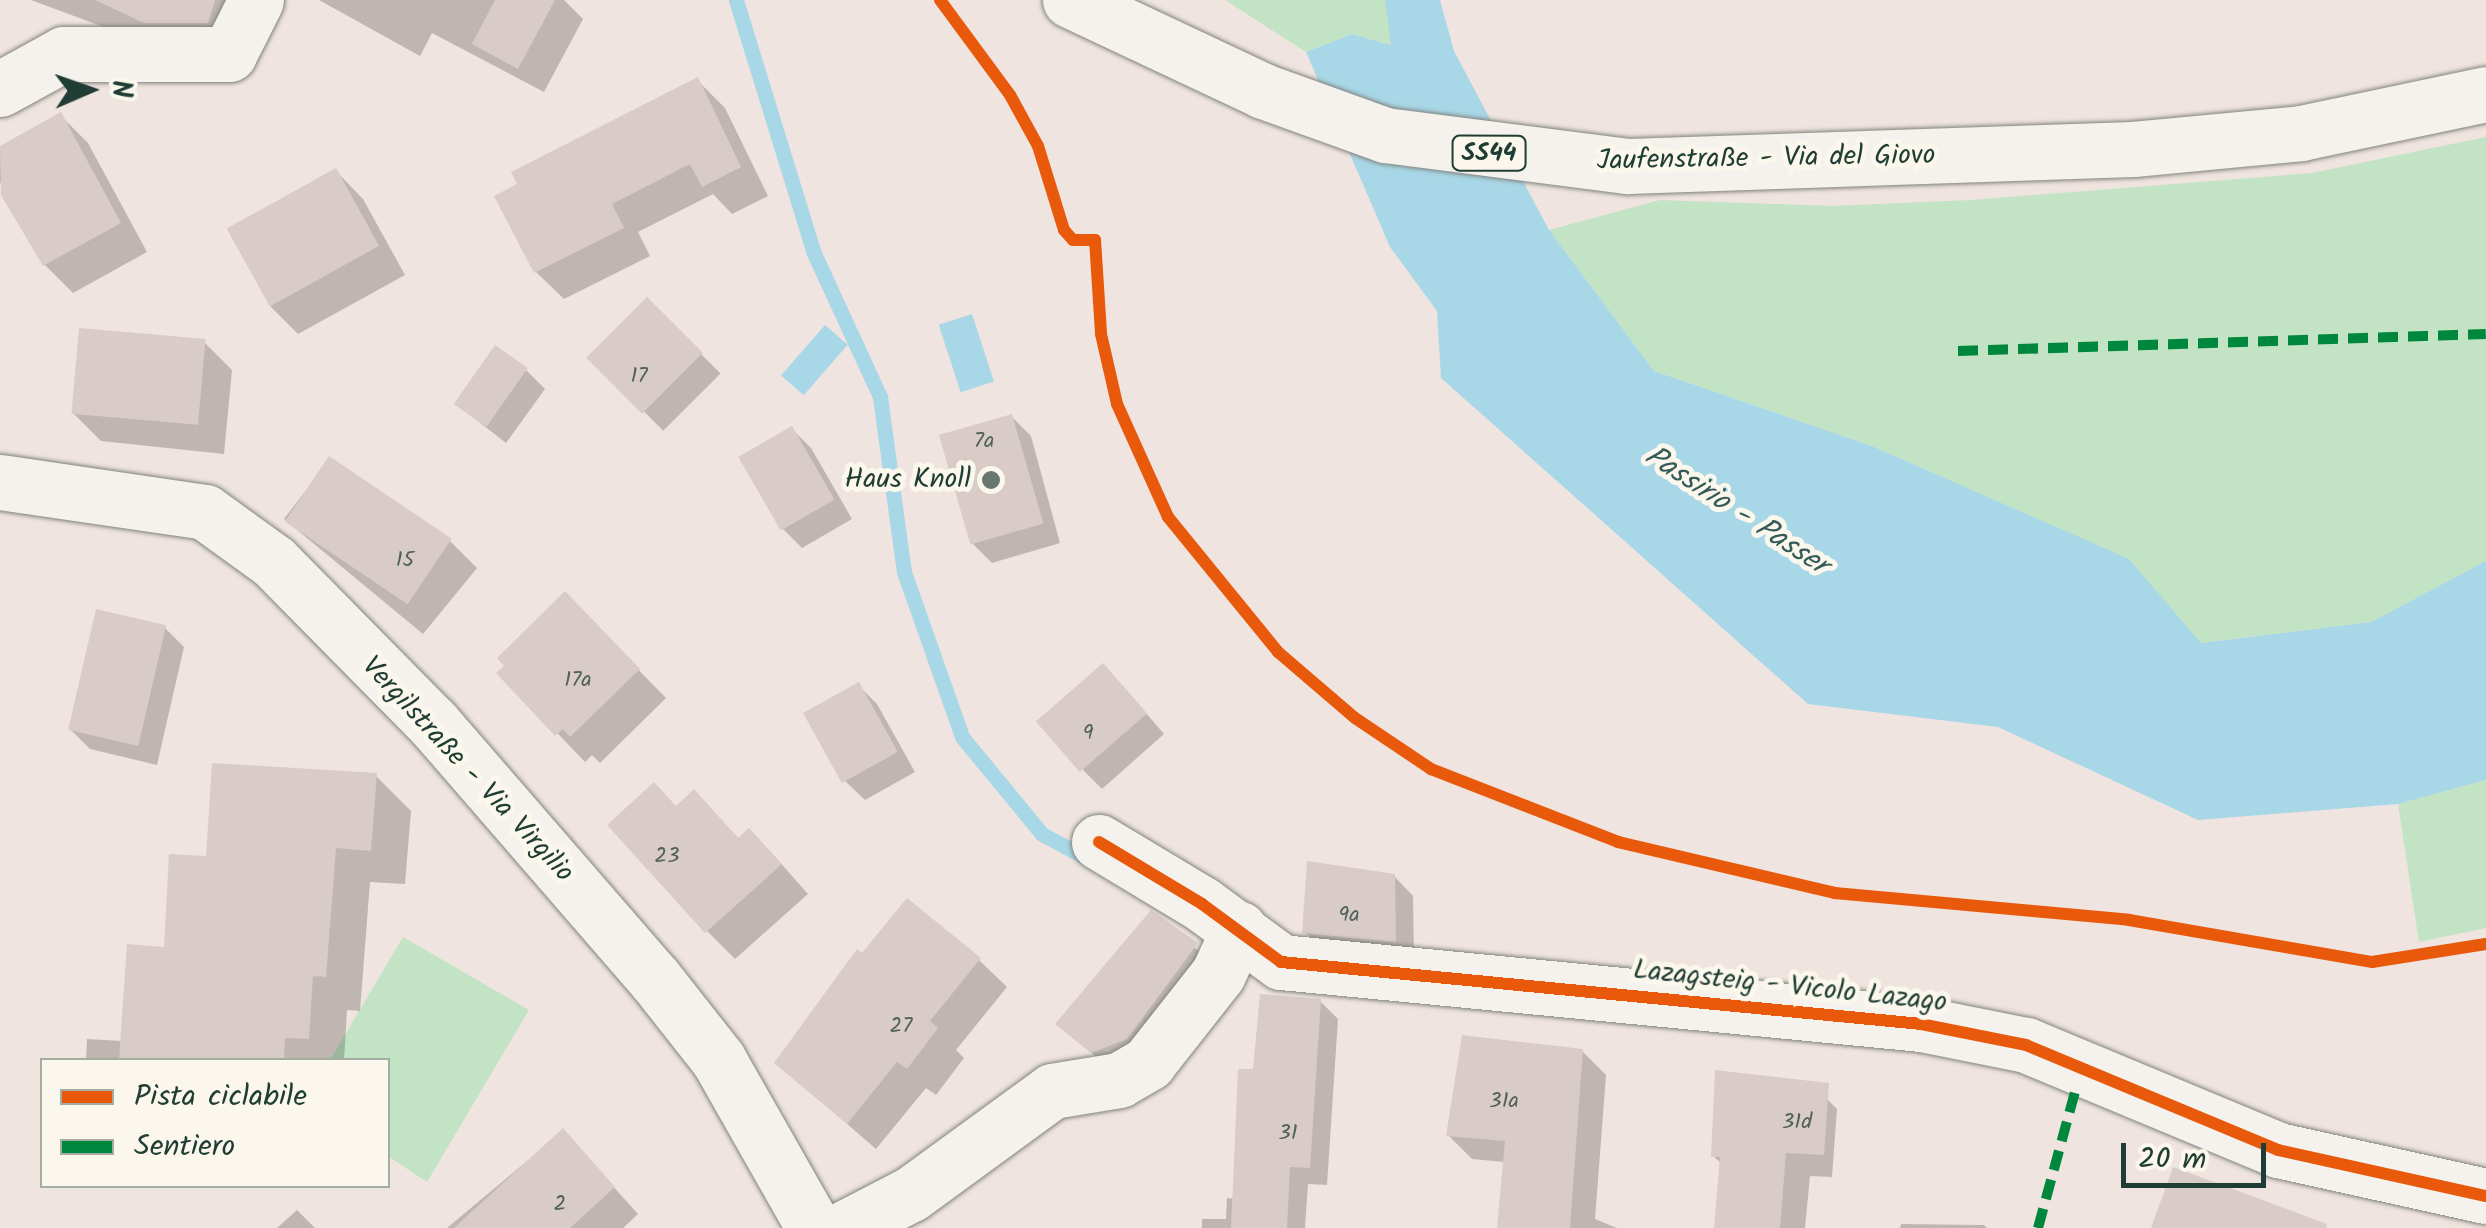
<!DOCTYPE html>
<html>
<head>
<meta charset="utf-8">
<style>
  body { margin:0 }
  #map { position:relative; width:2486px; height:1228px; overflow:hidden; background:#efe4df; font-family:Kalam,sans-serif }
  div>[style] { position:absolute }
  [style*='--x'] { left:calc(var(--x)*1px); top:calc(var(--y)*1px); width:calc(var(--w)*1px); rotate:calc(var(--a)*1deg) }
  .green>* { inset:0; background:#c3e3c5 }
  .water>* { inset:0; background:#a8d7e7; transform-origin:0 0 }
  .shadow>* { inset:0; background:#0003; transform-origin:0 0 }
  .stream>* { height:15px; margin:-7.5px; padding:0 7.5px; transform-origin:7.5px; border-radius:7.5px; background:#a8d7e7 }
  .building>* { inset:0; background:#d9cbc7; transform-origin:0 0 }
  .roads { filter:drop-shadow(0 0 2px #82837f) drop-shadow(0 0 2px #82837f) }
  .street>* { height:55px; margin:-27.5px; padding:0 27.5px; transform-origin:27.5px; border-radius:27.5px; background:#f5f2ee }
  .primary>* { height:55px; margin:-27.5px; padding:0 27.5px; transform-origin:27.5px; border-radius:27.5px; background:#f5f2ee }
  .quiet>* { height:10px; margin-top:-5px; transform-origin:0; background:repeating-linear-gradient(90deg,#00873e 0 20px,transparent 0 30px) }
  .cycleway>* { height:12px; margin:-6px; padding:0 6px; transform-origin:6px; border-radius:6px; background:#e8590c }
  .dots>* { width:28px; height:28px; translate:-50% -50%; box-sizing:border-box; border:5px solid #fbf7ec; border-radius:50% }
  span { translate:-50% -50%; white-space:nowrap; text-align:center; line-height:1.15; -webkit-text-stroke:10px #fbf7ec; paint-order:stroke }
  .number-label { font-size:22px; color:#50625a }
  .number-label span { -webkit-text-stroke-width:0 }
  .shield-label span { padding:2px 8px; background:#fbf7ec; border:2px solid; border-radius:8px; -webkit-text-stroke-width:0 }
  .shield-label { font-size:25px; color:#1f3d34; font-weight:700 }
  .street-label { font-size:28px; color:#1f3d34 }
  .poi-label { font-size:28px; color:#1f3d34 }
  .right { translate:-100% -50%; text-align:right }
  .water-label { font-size:30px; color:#345b58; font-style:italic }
  .legend { position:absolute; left:40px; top:1058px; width:350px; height:130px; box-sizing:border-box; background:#fbf7ec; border:2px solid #a3ada2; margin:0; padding:12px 18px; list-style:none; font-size:30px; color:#1f3d34 }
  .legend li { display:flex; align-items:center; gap:20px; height:50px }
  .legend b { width:50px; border:2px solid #a3ada2 }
  .north { position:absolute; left:40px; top:40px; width:100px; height:100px; -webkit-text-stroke:8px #fbf7ec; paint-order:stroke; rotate:88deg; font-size:28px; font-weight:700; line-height:40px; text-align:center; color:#1f3d34 }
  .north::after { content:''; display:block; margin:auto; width:35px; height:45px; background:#1f3d34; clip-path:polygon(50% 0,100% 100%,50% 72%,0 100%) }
  .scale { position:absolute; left:2121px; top:1143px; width:145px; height:45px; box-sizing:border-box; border:5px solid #1f3d34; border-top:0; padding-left:12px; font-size:30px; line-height:35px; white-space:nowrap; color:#1f3d34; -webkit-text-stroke:8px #fbf7ec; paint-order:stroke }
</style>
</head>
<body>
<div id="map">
  <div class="green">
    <div style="clip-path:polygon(1225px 0,1385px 0,1392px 45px,1352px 34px,1306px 52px)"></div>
    <div style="clip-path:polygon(2486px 137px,2486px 561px,2371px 622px,2200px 643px,2128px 559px,1872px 446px,1654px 371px,1549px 230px,1660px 200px,1832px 206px,1971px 200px,2312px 173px)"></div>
    <div style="clip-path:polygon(2486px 780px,2486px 928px,2419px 942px,2398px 804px)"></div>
    <div style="clip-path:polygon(403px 937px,529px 1010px,427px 1182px,388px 1156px,388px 1060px,330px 1060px)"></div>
  </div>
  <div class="water">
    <div style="clip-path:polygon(1385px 0,1440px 0,1454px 51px,1549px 230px,1654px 371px,1872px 446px,2129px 559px,2201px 643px,2371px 622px,2486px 561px,2486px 780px,2398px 804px,2198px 820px,1998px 727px,1808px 704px,1441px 378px,1437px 311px,1390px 247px,1306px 52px,1352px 34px,1391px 45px)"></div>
    <div style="left:972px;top:314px;width:71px;height:35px;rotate:72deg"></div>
    <div style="left:825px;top:325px;width:30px;height:67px;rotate:41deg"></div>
  </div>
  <div class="shadow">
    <div style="clip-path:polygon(31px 0,259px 0,179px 55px)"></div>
    <div style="clip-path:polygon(319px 0,564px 0,583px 19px,544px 92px,432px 33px,420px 56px)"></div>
    <div style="clip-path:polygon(697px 80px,725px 108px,768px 196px,732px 214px,713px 194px,638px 232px,650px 256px,564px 299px,536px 272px)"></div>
    <div style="clip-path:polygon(60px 115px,88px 143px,147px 252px,73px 293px,45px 265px,0 182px,0 149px)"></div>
    <div style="clip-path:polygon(336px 171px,363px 199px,405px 275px,298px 334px,270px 306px)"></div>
    <div style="left:647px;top:300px;width:104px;height:81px;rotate:45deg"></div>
    <div style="clip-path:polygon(204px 342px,232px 370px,224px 454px,101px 441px,73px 413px)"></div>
    <div style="clip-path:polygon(526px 370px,545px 389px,506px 443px,456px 404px)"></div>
    <div style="clip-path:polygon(1012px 417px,1031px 436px,1060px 543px,992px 563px,973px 544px)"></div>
    <div style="clip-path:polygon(792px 429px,811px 448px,852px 519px,802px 548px,783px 529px)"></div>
    <div style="clip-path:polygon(330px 459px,450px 541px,477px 568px,423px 634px,284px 519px)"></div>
    <div style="clip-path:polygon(565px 595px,666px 698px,600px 763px,592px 755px,585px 762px,500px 673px)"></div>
    <div style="clip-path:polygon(165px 628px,184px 647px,157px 765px,90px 749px,71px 730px)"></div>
    <div style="clip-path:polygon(858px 685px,877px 704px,915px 772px,865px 800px,845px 781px)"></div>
    <div style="clip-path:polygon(1122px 685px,1164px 734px,1102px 789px,1083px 770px)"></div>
    <div style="clip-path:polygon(376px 776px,411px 811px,405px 884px,370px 882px,360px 1011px,347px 1010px,344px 1060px,86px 1060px,87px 1039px,123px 1041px,208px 858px)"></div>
    <div style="clip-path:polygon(694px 792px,740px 840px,777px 859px,808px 894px,735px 959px,707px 931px)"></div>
    <div style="clip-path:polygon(1394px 876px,1413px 896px,1414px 960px,1324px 951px,1305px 932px)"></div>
    <div style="clip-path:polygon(1151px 913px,1215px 964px,1112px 1071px,1059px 1024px)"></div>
    <div style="clip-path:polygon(979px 960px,1007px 987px,956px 1050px,964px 1058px,936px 1095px,926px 1088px,876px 1149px,777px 1063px)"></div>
    <div style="clip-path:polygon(1320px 1001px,1338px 1019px,1327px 1185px,1308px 1184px,1305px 1228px,1202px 1228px,1202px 1219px,1226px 1219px,1227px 1198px,1235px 1199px,1255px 1072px)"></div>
    <div style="clip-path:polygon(1582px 1051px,1606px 1075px,1595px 1219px,1617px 1228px,1499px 1228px,1505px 1162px,1472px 1159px,1448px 1135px)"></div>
    <div style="clip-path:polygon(1813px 1085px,1837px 1109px,1832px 1177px,1810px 1176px,1805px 1228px,1717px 1228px,1722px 1164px,1713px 1156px)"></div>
    <div style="clip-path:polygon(563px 1131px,638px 1214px,623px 1228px,447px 1228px)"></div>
    <div style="clip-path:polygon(297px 1210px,315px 1228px,277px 1228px)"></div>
    <div style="clip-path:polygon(1901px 1224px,1984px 1225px,1987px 1228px,1900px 1228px)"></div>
  </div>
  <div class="stream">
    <div style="--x:736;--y:0;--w:263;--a:72.9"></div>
    <div style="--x:813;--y:251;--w:161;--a:65.3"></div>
    <div style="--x:880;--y:397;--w:177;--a:82.2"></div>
    <div style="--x:904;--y:572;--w:175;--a:70.6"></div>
    <div style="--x:962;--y:737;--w:126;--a:50.5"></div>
    <div style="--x:1042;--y:834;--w:57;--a:28.4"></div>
  </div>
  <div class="building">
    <div style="clip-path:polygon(95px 0,215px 0,208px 23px,144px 23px)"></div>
    <div style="clip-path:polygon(495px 0,555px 0,518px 69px,472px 44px)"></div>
    <div style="clip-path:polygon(698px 77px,741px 167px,702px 187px,690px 164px,612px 204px,624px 228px,534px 273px,494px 196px,517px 184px,511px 172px)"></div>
    <div style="clip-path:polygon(61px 112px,121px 223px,43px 266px,1px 195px,0 146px)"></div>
    <div style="left:336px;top:168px;width:89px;height:125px;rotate:61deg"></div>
    <div style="left:647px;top:297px;width:79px;height:86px;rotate:45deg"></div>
    <div style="left:79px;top:328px;width:127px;height:86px;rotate:5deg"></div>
    <div style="left:495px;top:345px;width:40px;height:72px;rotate:35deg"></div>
    <div style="left:1012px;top:414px;width:114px;height:76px;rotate:74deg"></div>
    <div style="left:792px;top:426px;width:85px;height:62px;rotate:60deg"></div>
    <div style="left:329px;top:456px;width:148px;height:79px;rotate:34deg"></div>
    <div style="clip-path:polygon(565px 591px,640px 669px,570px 737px,563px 729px,555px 736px,496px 673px,504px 666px,497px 658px)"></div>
    <div style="left:96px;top:609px;width:72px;height:124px;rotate:13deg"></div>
    <div style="left:1103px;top:663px;width:67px;height:89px;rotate:49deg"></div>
    <div style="left:859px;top:682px;width:80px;height:64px;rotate:61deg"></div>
    <div style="clip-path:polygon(212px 763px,377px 773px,371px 851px,336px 848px,326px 977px,313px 976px,309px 1039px,285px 1038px,284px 1060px,119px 1060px,127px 944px,164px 947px,169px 854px,206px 856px)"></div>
    <div style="clip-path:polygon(654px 782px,676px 806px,694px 789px,738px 838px,749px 828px,782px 864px,705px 933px,607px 825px)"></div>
    <div style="clip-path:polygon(1307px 861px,1395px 874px,1396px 942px,1302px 933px)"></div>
    <div style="clip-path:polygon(907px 898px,981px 958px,930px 1021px,938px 1028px,907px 1069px,897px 1062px,847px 1124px,774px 1063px,857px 949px,862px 953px)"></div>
    <div style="clip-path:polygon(1151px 910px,1198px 943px,1127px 1039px,1091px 1053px,1055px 1024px)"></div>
    <div style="clip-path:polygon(1260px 994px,1321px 999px,1310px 1168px,1290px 1167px,1287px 1228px,1231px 1228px,1238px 1069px,1253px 1069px)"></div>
    <div style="clip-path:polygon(1462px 1035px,1583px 1049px,1570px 1228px,1497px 1228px,1505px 1141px,1446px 1136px)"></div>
    <div style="clip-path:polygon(1715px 1070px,1829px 1083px,1824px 1155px,1786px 1153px,1780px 1228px,1714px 1228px,1720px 1157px,1711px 1157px)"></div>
    <div style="clip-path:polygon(563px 1128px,615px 1187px,570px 1228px,454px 1228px)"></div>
    <div style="clip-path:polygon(2173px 1167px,2327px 1224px,2326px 1228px,2151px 1228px)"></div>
  </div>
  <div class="roads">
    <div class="street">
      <div style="--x:0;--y:89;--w:73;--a:-28.7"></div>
      <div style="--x:64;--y:54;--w:165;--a:0"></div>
      <div style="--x:229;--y:54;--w:60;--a:-63.4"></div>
      <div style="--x:0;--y:482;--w:207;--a:8.3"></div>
      <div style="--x:205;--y:512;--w:85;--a:35.9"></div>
      <div style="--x:274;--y:562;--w:226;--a:45.4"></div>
      <div style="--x:433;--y:723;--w:339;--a:49.1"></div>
      <div style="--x:655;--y:979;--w:102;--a:51.8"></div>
      <div style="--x:718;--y:1059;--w:194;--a:60.4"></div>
      <div style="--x:1099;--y:842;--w:120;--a:31"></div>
      <div style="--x:1202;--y:904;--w:98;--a:36.3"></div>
      <div style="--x:1281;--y:962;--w:643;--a:5.53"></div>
      <div style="--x:1921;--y:1024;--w:107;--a:11.3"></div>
      <div style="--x:2026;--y:1045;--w:273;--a:22.6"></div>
      <div style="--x:2278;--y:1150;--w:213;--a:12.5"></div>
      <div style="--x:845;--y:1228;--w:74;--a:-27.3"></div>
      <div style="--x:911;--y:1194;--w:175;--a:-36.1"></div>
      <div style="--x:1052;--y:1091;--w:68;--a:-9.3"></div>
      <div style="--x:1119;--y:1080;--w:34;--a:-30"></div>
      <div style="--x:1148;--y:1063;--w:113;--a:-51.8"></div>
      <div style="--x:1218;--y:974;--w:50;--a:-65"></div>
    </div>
    <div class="primary">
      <div style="--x:1070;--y:0;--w:213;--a:25.2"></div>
      <div style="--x:1263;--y:91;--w:130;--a:19.8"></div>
      <div style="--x:1385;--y:135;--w:245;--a:7.3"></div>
      <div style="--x:1628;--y:166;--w:505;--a:-1.93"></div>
      <div style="--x:2133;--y:149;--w:169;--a:-5.4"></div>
      <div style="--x:2301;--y:133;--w:189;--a:-11.9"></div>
    </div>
  </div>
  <div class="quiet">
    <div style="--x:1958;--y:351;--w:528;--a:-1.84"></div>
    <div style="--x:2038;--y:1228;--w:149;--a:-74.8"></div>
  </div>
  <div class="cycleway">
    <div style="--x:940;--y:0;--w:118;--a:53.6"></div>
    <div style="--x:1010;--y:95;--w:58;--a:61.2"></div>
    <div style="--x:1038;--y:146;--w:88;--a:72.8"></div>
    <div style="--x:1064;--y:230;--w:13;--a:48"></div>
    <div style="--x:1073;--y:240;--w:22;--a:0"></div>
    <div style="--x:1095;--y:240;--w:94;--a:86.3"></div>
    <div style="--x:1101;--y:334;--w:72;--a:77.1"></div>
    <div style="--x:1117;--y:404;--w:124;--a:65.7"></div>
    <div style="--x:1168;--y:517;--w:174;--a:50.8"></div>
    <div style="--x:1278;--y:652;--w:101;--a:40.6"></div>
    <div style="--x:1355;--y:718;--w:92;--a:33.9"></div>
    <div style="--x:1431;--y:769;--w:201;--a:21.3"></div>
    <div style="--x:1618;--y:842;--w:223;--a:13.2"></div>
    <div style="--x:1835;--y:893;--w:295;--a:5.2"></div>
    <div style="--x:2129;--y:920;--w:247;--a:9.8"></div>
    <div style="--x:2372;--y:962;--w:115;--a:-9"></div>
    <div style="--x:1099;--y:842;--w:120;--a:31"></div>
    <div style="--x:1202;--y:904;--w:98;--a:36.3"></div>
    <div style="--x:1281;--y:962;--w:643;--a:5.53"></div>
    <div style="--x:1921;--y:1024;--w:107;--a:11.3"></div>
    <div style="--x:2026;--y:1045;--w:273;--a:22.6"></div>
    <div style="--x:2278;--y:1150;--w:213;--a:12.5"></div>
  </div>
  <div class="dots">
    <div style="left:991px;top:480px;background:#687770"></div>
  </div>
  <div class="number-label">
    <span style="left:639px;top:377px">17</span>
    <span style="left:984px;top:442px">7a</span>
    <span style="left:405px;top:561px">15</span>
    <span style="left:578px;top:681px">17a</span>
    <span style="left:1088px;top:734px">9</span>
    <span style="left:667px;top:857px">23</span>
    <span style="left:1349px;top:916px">9a</span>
    <span style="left:901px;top:1027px">27</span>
    <span style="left:1504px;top:1102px">31a</span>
    <span style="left:1797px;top:1123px">31d</span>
    <span style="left:1288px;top:1134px">31</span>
    <span style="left:560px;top:1205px">2</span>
  </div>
  <div class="shield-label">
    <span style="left:1489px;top:153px">SS44</span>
  </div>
  <div class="street-label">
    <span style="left:1766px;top:159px;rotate:-1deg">Jaufenstraße - Via del Giovo</span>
    <span style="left:467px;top:770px;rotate:47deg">Vergilstraße - Via Virgilio</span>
    <span style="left:1790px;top:987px;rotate:6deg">Lazagsteig - Vicolo Lazago</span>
  </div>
  <div class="poi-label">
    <span class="right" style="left:971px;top:480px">Haus Knoll</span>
  </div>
  <div class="water-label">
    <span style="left:1736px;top:511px;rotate:33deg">Passirio - Passer</span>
  </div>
  <ul class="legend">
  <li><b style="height:12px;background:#e8590c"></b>Pista ciclabile</li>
  <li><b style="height:12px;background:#00873e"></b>Sentiero</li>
  </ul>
  <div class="north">N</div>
  <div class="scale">20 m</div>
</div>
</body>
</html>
